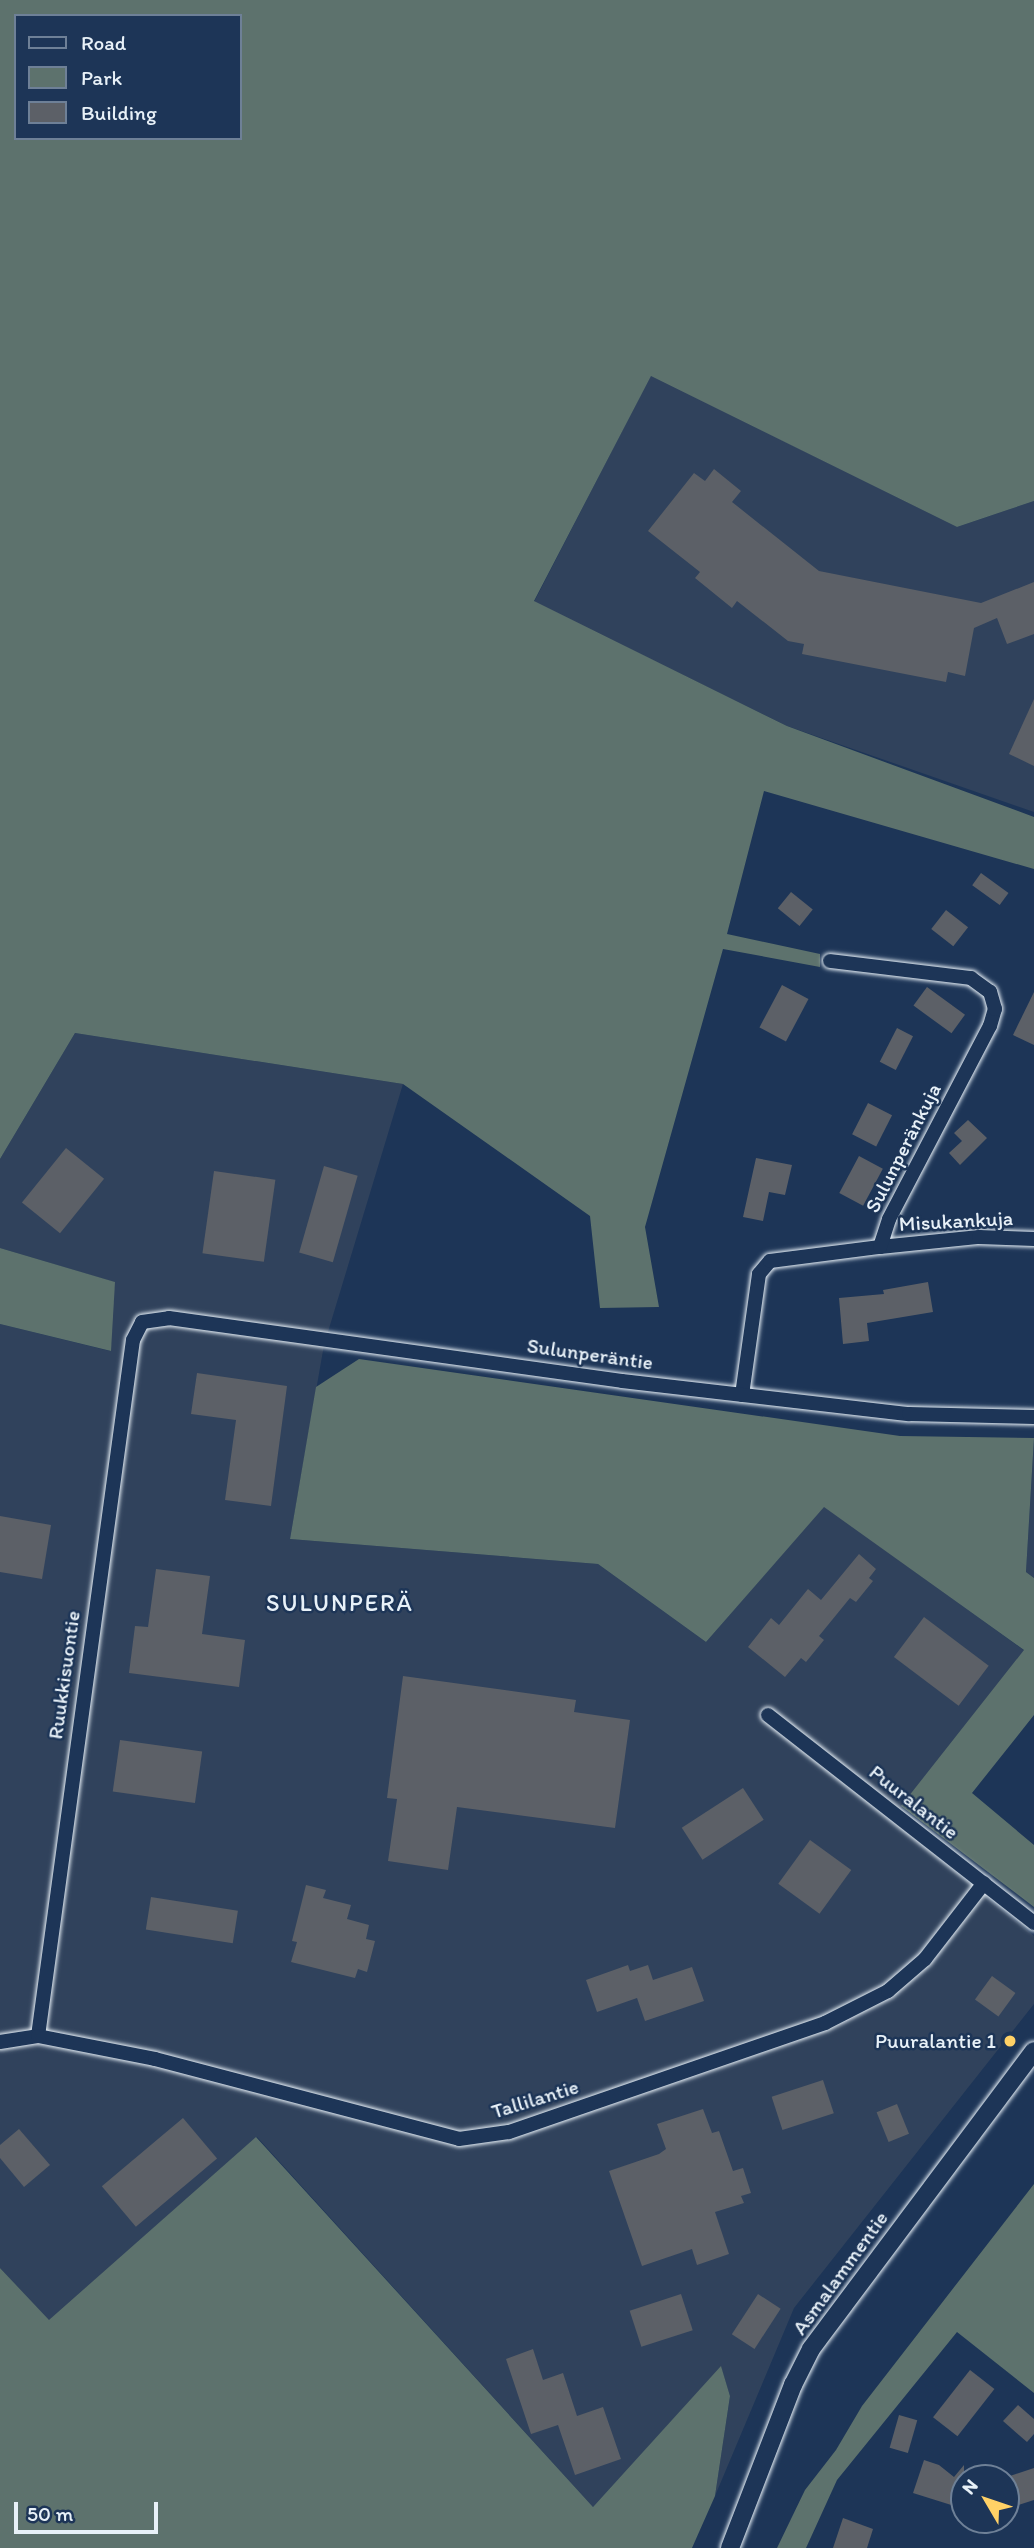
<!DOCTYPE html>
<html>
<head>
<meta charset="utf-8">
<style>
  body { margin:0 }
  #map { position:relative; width:1034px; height:2548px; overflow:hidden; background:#1d3557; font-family:Itim,sans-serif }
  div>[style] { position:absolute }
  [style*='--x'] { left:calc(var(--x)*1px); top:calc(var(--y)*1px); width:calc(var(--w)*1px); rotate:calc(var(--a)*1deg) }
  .built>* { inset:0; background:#30425c }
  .green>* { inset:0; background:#5d726d }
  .building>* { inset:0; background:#5c6067; transform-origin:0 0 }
  .roads { filter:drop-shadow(0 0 2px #e8f1f8) drop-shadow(0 0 2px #e8f1f8) }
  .minor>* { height:14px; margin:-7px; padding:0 7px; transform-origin:7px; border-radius:7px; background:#1d3557 }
  .tertiary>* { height:18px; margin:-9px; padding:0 9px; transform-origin:9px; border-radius:9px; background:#1d3557 }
  .dots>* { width:19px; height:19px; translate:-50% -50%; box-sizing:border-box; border:4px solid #1d3557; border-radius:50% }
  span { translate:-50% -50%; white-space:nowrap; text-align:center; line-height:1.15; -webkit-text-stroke:5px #1d3557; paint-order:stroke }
  .street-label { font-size:21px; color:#e8f1f8 }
  .poi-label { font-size:21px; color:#e8f1f8 }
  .right { translate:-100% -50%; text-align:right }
  .quarter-label { font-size:24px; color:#e8f1f8; letter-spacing:2px }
  .legend { position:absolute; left:14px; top:14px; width:228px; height:126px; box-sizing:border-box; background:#1d3557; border:2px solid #6e8097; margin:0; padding:9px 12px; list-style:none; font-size:21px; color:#e8f1f8 }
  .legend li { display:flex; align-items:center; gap:14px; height:35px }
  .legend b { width:35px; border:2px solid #6e8097 }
  .north { position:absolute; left:950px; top:2464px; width:70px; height:70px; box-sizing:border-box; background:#1d3557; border:2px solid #6e8097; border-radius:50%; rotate:309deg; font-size:19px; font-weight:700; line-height:28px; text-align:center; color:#e8f1f8 }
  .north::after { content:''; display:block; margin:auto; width:24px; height:32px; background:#ffd166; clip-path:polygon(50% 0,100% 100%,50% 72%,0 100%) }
  .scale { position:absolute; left:14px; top:2502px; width:144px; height:32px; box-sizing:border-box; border:4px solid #e8f1f8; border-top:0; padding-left:9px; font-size:21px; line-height:24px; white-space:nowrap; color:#e8f1f8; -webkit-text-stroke:5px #1d3557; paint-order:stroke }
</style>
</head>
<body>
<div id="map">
  <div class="built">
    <div style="clip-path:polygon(651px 375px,957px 527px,1034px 501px,1034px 812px,787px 726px,534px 602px)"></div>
    <div style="clip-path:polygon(75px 1033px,403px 1084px,324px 1345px,290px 1539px,598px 1564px,706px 1642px,824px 1506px,1025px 1651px,892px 1820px,1034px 1936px,1034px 2004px,794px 2308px,715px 2496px,730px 2396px,721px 2367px,593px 2507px,257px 2137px,49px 2321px,0 2268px,0 1324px,110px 1351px,114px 1282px,0 1248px,0 1159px)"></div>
    <div style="clip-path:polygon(1034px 1438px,1034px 1578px,1026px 1572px)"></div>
  </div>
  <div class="green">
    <div style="clip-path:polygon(evenodd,0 0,1034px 0,1034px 501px,957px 527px,651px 376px,534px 601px,787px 726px,1034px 817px,1034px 869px,764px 791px,727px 934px,820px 954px,820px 967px,723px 949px,645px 1227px,659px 1307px,600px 1308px,590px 1216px,403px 1084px,75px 1033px,0 1159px,0 0,16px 16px,240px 16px,240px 138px,16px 138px,16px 16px)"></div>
    <div style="clip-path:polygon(0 1248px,115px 1282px,111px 1351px,0 1324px)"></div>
    <div style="clip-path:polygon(359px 1359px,900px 1436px,1034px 1438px,1026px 1572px,1034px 1578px,1034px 1715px,972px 1793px,1034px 1845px,1034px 1907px,901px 1806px,1024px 1650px,824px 1507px,706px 1642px,598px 1564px,290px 1539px,316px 1387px)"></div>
    <div style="clip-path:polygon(256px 2137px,593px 2507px,721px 2366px,730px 2396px,715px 2496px,692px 2548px,0 2548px,0 2268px,49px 2320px)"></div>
    <div style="clip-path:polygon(1034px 2184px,1034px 2393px,957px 2332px,837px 2480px,806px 2548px,777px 2548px,805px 2490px,836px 2450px,862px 2406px)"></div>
  </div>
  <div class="building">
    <div style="clip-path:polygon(714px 469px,741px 491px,732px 502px,819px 571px,981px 603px,1034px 582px,1034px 634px,1007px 644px,997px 618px,974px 628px,965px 676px,948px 672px,946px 682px,802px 654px,804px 644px,788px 641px,737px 601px,732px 608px,695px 578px,700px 572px,648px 531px,694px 473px,705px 481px)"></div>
    <div style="clip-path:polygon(1034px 699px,1034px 766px,1009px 754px)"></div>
    <div style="left:981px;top:873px;width:34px;height:15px;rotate:36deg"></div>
    <div style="left:791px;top:892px;width:28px;height:21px;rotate:39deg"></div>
    <div style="left:946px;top:910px;width:28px;height:24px;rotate:38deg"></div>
    <div style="left:782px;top:985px;width:30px;height:48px;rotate:28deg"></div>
    <div style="left:927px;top:987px;width:47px;height:23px;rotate:36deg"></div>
    <div style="clip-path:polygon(1034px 992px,1034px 1045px,1013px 1035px)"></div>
    <div style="left:897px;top:1028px;width:18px;height:38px;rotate:27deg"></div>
    <div style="left:868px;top:1103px;width:27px;height:35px;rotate:27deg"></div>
    <div style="clip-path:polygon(968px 1120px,987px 1138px,960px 1165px,949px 1153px,962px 1141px,954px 1133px)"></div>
    <div style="left:66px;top:1148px;width:49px;height:70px;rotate:39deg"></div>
    <div style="left:859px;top:1156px;width:27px;height:42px;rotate:28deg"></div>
    <div style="clip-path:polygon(756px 1158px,792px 1165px,785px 1195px,769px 1192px,763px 1221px,743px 1217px)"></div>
    <div style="left:324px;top:1166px;width:35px;height:90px;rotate:16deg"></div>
    <div style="left:214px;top:1171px;width:62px;height:83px;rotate:8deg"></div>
    <div style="clip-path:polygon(928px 1282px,933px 1312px,867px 1323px,869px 1341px,843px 1344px,839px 1298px,884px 1294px,883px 1290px)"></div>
    <div style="clip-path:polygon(197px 1373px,287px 1386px,271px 1506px,225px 1500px,236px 1420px,191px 1414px)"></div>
    <div style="clip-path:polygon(0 1516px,51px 1525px,42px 1579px,0 1572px)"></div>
    <div style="clip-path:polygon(859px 1554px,876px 1569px,869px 1578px,873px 1581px,856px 1602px,850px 1598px,819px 1636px,824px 1640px,806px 1662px,801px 1658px,785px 1677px,748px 1647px,771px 1618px,779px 1625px,808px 1589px,821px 1600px)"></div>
    <div style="clip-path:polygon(156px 1569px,210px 1576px,202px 1634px,245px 1640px,239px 1687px,129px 1673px,135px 1626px,148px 1627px)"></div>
    <div style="left:924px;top:1617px;width:81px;height:50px;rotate:37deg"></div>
    <div style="clip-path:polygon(403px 1676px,576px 1700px,574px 1712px,630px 1720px,615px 1828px,457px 1807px,448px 1870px,388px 1861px,397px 1799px,387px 1798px)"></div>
    <div style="left:120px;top:1740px;width:83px;height:52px;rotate:8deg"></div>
    <div style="left:743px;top:1788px;width:38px;height:73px;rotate:57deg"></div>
    <div style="left:810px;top:1840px;width:51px;height:54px;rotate:36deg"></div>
    <div style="clip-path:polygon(306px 1885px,326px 1890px,323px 1898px,351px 1905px,347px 1919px,369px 1925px,366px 1939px,375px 1941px,367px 1972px,358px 1969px,355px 1978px,291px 1962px,297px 1942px,292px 1941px)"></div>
    <div style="left:151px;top:1897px;width:88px;height:33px;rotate:9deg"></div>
    <div style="clip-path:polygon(628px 1965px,630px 1971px,648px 1965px,653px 1980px,692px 1967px,704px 2001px,645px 2021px,637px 1998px,597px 2012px,586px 1980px)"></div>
    <div style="left:992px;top:1976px;width:29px;height:29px;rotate:36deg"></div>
    <div style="left:823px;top:2080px;width:35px;height:54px;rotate:72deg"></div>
    <div style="left:897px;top:2104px;width:32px;height:22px;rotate:68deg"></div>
    <div style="clip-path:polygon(703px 2109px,712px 2133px,719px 2131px,733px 2171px,743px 2168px,751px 2193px,741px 2196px,744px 2203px,715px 2212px,729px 2254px,697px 2265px,692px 2249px,642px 2266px,609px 2171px,659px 2154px,666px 2149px,657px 2124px)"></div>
    <div style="left:183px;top:2118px;width:53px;height:106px;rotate:50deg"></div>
    <div style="clip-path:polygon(19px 2129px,50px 2165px,24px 2187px,0 2158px,0 2145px)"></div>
    <div style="left:681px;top:2294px;width:38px;height:54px;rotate:72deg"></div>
    <div style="left:758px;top:2294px;width:27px;height:48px;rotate:33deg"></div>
    <div style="clip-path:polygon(533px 2349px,543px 2380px,563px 2373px,577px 2416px,603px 2407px,621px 2459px,575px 2475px,558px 2425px,531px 2434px,506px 2359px)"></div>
    <div style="left:970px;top:2370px;width:31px;height:60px;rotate:38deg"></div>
    <div style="clip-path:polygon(1018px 2405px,1034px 2419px,1034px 2434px,1027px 2442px,1003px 2421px)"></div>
    <div style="left:899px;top:2415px;width:19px;height:34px;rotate:16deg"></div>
    <div style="clip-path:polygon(924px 2460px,939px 2465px,954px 2477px,964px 2465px,964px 2509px,913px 2493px)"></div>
    <div style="clip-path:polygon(1034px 2468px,1034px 2500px,1012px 2507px,1004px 2478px)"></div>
    <div style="clip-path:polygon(843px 2518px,873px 2529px,867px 2548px,833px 2548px)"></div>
  </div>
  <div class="roads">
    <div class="minor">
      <div style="--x:880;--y:1247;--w:100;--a:-5.8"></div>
      <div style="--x:979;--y:1237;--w:55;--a:2.1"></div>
      <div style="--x:742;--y:1395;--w:122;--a:-82"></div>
      <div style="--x:759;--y:1274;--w:17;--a:-50"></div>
      <div style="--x:770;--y:1261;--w:111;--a:-7.3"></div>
      <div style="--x:880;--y:1247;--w:29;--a:-72"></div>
      <div style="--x:889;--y:1219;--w:218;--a:-62.4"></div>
      <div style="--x:990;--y:1026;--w:18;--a:-74"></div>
      <div style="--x:995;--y:1009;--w:18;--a:-106"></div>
      <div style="--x:990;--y:992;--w:24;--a:-144"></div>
      <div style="--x:971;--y:978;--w:142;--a:-173.1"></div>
      <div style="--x:768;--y:1715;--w:338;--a:38"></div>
      <div style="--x:38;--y:2036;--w:702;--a:-82.23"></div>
      <div style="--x:133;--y:1340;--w:20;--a:-63"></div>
      <div style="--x:142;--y:1322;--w:27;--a:-8"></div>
      <div style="--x:169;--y:1318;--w:457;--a:7.9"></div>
      <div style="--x:622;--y:1381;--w:289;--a:6.6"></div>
      <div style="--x:909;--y:1414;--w:125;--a:1.4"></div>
      <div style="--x:0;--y:2042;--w:38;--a:-9"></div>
      <div style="--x:38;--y:2036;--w:119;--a:11.1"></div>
      <div style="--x:155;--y:2059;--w:314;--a:14.7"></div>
      <div style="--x:459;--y:2139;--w:50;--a:-8"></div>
      <div style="--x:509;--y:2132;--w:334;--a:-19"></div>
      <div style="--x:825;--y:2023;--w:71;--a:-26.9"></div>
      <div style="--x:888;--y:1991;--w:49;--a:-40.9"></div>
      <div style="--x:925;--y:1959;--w:96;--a:-52.2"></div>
    </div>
    <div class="tertiary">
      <div style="--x:730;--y:2548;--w:175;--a:-68.9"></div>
      <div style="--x:793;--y:2385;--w:40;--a:-63.4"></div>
      <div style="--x:811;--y:2349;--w:372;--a:-53.2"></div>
    </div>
  </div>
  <div class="dots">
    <div style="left:1010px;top:2041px;background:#ffd166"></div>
  </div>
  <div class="street-label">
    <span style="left:903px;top:1148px;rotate:-63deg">Sulunperänkuja</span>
    <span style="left:956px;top:1221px;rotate:-3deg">Misukankuja</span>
    <span style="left:590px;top:1354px;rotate:8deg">Sulunperäntie</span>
    <span style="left:64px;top:1675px;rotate:-82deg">Ruukkisuontie</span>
    <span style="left:914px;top:1802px;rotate:38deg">Puuralantie</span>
    <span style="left:535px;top:2099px;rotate:-17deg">Tallilantie</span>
    <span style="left:840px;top:2273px;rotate:-54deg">Asmalammentie</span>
  </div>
  <div class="poi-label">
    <span class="right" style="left:996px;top:2041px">Puuralantie 1</span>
  </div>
  <div class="quarter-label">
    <span style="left:340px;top:1603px">SULUNPERÄ</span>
  </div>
  <ul class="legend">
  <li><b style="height:9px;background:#1d3557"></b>Road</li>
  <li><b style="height:19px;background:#5d726d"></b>Park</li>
  <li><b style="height:19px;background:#5c6067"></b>Building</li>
  </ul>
  <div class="north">N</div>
  <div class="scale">50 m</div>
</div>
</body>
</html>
